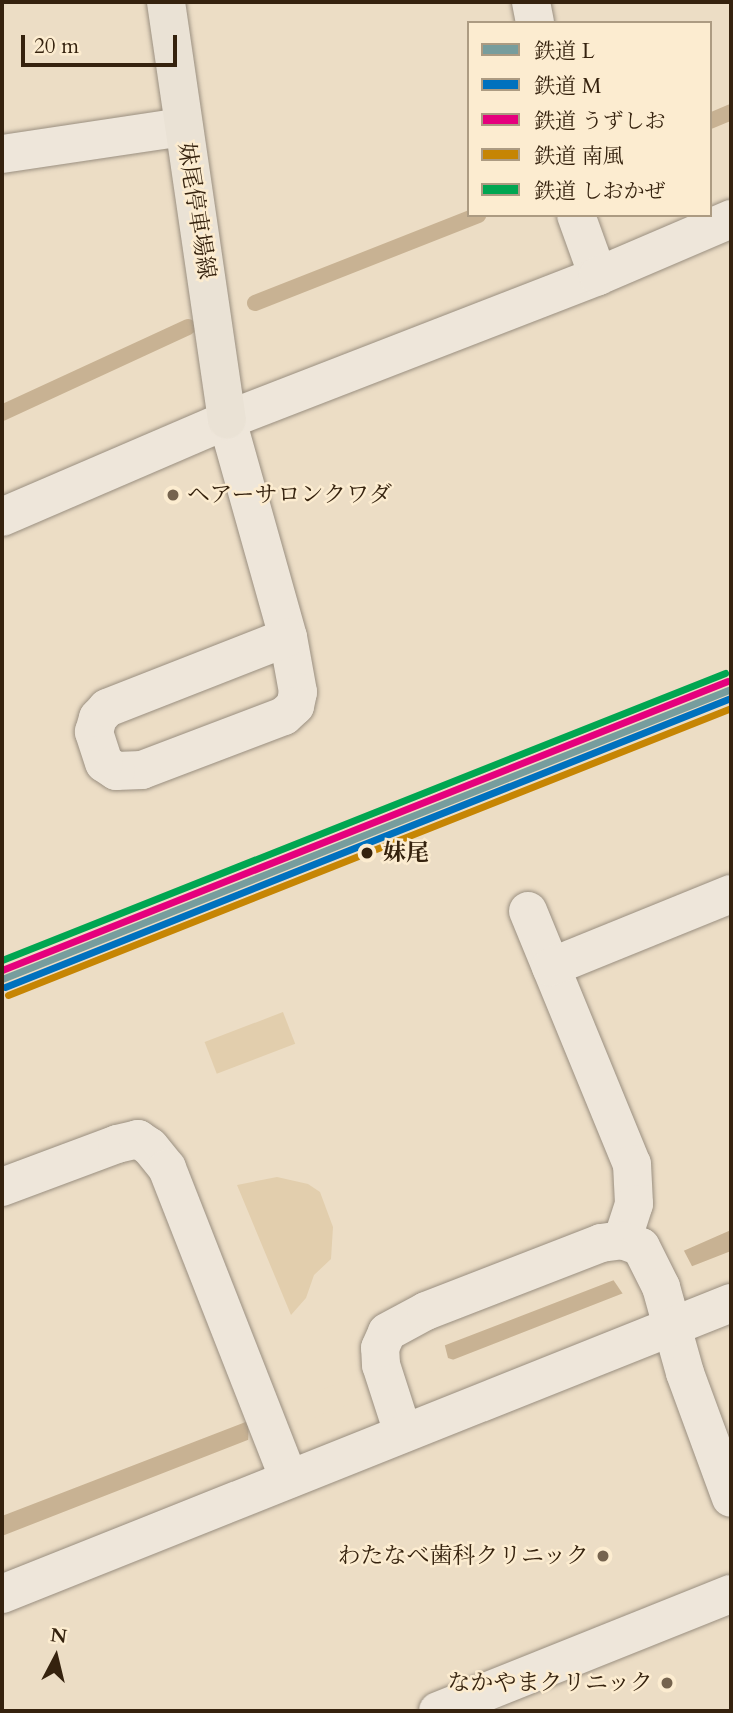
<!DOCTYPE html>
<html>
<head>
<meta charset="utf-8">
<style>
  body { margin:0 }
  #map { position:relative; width:733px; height:1713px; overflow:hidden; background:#ecddc5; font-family:Cardo,"Noto Serif JP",serif }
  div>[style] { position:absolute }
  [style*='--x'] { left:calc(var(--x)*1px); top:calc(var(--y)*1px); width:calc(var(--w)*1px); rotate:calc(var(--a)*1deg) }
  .green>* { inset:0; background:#e2cead; transform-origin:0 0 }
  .water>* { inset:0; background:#c8b293 }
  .pier>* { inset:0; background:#ecddc5 }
  .stream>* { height:16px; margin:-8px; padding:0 8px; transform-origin:8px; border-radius:8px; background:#c8b293 }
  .roads { filter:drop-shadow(0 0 2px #9a8f80) drop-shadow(0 0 2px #9a8f80) }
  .minor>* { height:38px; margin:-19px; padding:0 19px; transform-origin:19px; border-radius:19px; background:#eee6da }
  .major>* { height:38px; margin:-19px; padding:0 19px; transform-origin:19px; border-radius:19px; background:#eae2d5 }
  .rail-1>* { height:7px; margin:-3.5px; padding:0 3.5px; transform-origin:3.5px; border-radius:3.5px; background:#779d9d }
  .rail-2>* { height:7px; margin:-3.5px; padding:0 3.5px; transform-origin:3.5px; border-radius:3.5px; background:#0071be }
  .rail-3>* { height:7px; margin:-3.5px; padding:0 3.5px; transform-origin:3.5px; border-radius:3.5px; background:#e5007d }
  .rail-4>* { height:7px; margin:-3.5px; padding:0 3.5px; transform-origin:3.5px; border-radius:3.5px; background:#c68504 }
  .rail-5>* { height:7px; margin:-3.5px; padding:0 3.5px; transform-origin:3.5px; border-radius:3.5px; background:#00a651 }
  .dots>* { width:19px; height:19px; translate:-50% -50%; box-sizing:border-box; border:4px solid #fcecd0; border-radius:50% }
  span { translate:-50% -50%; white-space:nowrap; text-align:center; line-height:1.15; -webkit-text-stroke:5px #fcecd0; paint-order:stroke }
  .street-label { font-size:23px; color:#35220e }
  .poi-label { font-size:23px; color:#35220e }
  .left { translate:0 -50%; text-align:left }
  .right { translate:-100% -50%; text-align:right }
  .stop-label { font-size:23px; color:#35220e; font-weight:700 }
  .frame { position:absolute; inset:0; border:4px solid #35220e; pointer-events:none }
  .legend { position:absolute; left:467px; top:21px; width:245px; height:196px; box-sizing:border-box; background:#fcecd0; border:2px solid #ac9b82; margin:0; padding:9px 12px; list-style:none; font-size:21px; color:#35220e }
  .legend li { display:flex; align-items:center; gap:14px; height:35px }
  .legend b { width:35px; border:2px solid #ac9b82 }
  .north { position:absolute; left:21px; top:1622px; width:70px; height:70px; -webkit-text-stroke:5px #fcecd0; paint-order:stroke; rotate:7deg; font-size:19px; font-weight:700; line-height:28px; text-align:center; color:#35220e }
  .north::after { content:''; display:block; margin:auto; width:24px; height:32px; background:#35220e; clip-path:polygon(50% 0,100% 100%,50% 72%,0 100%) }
  .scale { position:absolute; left:21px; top:35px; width:156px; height:32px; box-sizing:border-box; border:4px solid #35220e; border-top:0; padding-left:9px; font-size:21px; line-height:24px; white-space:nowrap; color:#35220e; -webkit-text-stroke:5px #fcecd0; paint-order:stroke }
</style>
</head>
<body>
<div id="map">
  <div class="green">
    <div style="left:283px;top:1012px;width:34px;height:84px;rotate:69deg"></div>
    <div style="clip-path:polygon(277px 1177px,308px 1184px,320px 1192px,333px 1227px,331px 1259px,314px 1275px,306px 1298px,291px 1315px,237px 1185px)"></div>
  </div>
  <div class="water">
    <div style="clip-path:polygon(731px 1230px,731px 1251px,2px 1536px,2px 1516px,640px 1270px)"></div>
  </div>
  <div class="pier">
    <div style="clip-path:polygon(682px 1247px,694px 1270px,625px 1297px,612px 1278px)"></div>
    <div style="clip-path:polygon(444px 1342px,448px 1358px,457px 1361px,248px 1444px,249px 1418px)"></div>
  </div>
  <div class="stream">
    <div style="--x:710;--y:121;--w:23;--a:-23"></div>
    <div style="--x:255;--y:303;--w:240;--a:-21.5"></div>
    <div style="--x:2;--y:413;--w:205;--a:-24.8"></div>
  </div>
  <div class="roads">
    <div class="minor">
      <div style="--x:531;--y:2;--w:21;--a:79"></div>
      <div style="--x:2;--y:154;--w:183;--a:-8.5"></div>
      <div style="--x:576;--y:215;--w:65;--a:70.2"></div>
      <div style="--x:227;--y:420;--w:225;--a:74.3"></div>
      <div style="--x:288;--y:637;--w:56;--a:79.7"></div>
      <div style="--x:298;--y:692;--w:14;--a:102"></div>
      <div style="--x:295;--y:706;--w:15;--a:138"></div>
      <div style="--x:284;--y:716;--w:152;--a:159.2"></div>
      <div style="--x:142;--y:770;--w:26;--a:178"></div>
      <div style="--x:116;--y:771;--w:14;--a:-146"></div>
      <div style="--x:104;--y:763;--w:33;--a:-108"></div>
      <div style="--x:94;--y:732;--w:15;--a:-74"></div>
      <div style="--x:98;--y:718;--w:13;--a:-48"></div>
      <div style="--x:107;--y:708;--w:194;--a:-21.4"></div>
      <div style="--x:2;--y:517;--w:245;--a:-23.3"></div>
      <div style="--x:227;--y:420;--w:398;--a:-21.2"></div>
      <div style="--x:598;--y:276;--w:145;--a:-23.2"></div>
      <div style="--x:528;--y:911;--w:274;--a:67.7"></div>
      <div style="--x:632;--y:1164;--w:40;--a:87.1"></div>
      <div style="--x:634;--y:1204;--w:38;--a:108"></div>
      <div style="--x:551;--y:967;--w:194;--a:-22.1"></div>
      <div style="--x:2;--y:1187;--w:123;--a:-20.5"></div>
      <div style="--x:117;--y:1144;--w:22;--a:-13"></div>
      <div style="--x:138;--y:1139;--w:14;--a:34"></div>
      <div style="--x:150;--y:1147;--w:27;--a:51"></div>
      <div style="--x:167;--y:1168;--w:334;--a:68.6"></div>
      <div style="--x:403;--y:1433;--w:71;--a:-107.9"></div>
      <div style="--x:381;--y:1365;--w:17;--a:-93"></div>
      <div style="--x:380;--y:1348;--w:17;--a:-66"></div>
      <div style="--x:387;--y:1332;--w:44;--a:-28.3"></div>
      <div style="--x:426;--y:1311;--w:188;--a:-21.2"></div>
      <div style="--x:601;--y:1243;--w:21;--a:-8"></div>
      <div style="--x:622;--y:1240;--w:20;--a:20"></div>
      <div style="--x:641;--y:1247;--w:45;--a:63.4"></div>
      <div style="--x:661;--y:1287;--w:89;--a:74.4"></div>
      <div style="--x:685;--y:1373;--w:133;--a:69.8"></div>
      <div style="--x:2;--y:1594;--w:785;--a:-21.76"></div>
      <div style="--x:438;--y:1711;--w:315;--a:-21.8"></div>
    </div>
    <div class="major">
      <div style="--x:166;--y:2;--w:422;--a:81.7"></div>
    </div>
  </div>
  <div class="rail-1">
    <div style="--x:2;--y:979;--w:785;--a:-21.69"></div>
  </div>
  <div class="rail-2">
    <div style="--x:5;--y:987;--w:781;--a:-21.71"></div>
  </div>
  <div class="rail-3">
    <div style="--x:2;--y:970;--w:781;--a:-21.71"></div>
  </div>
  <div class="rail-4">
    <div style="--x:8;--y:995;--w:778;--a:-21.65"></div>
  </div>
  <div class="rail-5">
    <div style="--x:2;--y:960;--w:778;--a:-21.65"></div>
  </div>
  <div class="dots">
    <div style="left:173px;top:495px;background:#75634e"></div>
    <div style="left:367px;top:853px;background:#35220e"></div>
    <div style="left:603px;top:1556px;background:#75634e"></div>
    <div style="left:667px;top:1683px;background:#75634e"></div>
  </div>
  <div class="street-label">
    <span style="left:196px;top:211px;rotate:81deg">妹尾停車場線</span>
  </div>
  <div class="poi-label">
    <span class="left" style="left:187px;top:495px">ヘアーサロンクワダ</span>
    <span class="right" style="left:589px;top:1556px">わたなべ歯科クリニック</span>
    <span class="right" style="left:653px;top:1683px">なかやまクリニック</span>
  </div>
  <div class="stop-label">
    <span class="left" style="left:383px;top:853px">妹尾</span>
  </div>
  <div class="frame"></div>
  <ul class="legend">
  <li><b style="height:9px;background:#779d9d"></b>鉄道 L</li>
  <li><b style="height:9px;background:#0071be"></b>鉄道 M</li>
  <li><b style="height:9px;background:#e5007d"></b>鉄道 うずしお</li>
  <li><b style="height:9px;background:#c68504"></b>鉄道 南風</li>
  <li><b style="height:9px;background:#00a651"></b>鉄道 しおかぜ</li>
  </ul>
  <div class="north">N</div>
  <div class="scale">20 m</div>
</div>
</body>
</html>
